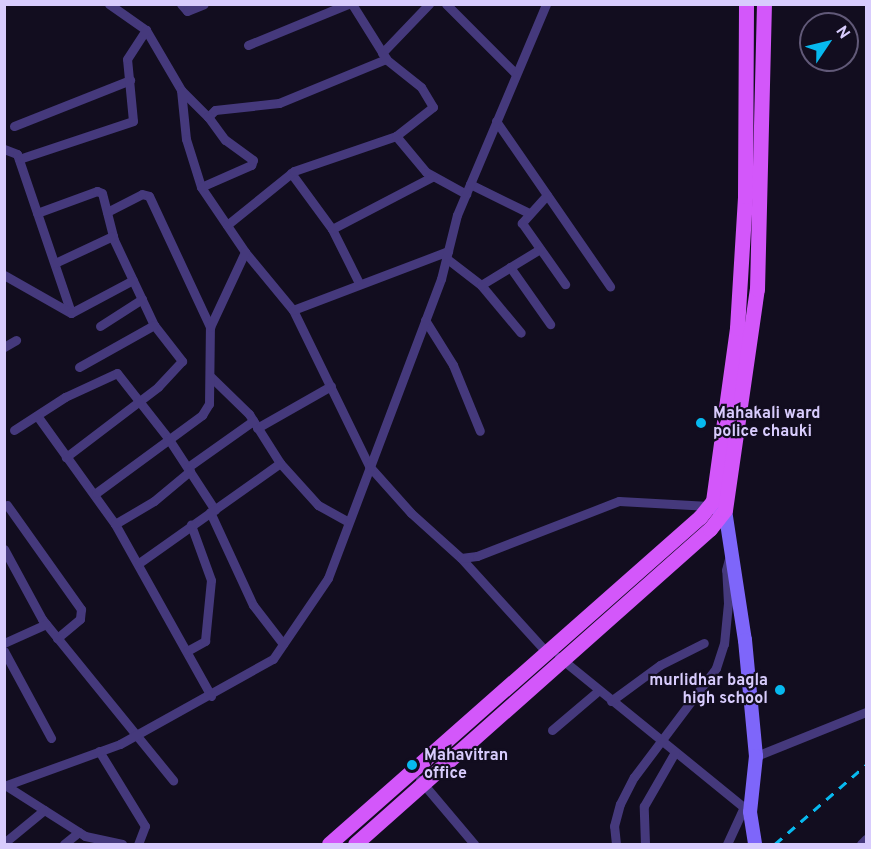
<!DOCTYPE html>
<html>
<head>
<meta charset="utf-8">
<style>
  body { margin:0 }
  #map { position:relative; width:871px; height:849px; overflow:hidden; background:#120d1f; font-family:Overpass,sans-serif }
  div>[style] { position:absolute }
  [style*='--x'] { left:calc(var(--x)*1px); top:calc(var(--y)*1px); width:calc(var(--w)*1px); rotate:calc(var(--a)*1deg) }
  .street>* { height:9px; margin:-4.5px; padding:0 4.5px; transform-origin:4.5px; border-radius:4.5px; background:#45397c }
  .secondary>* { height:14px; margin:-7px; padding:0 7px; transform-origin:7px; border-radius:7px; background:#7e66fa }
  .primary>* { height:15px; margin:-7.5px; padding:0 7.5px; transform-origin:7.5px; border-radius:7.5px; background:#d357fa }
  .rail>* { height:3px; margin-top:-1.5px; transform-origin:0; background:repeating-linear-gradient(90deg,#07b9ef 0 9px,transparent 0 17px) }
  .dots>* { width:16px; height:16px; translate:-50% -50%; box-sizing:border-box; border:3px solid #120d1f; border-radius:50% }
  span { translate:-50% -50%; white-space:nowrap; text-align:center; line-height:1.15; -webkit-text-stroke:4.5px #120d1f; paint-order:stroke }
  .poi-label { font-size:16px; color:#d8ccfd; font-weight:700 }
  .left { translate:0 -50%; text-align:left }
  .right { translate:-100% -50%; text-align:right }
  .frame { position:absolute; inset:0; border:6px solid #d8ccfd; pointer-events:none }
  .north { position:absolute; left:799px; top:12px; width:60px; height:60px; box-sizing:border-box; background:#120d1f; border:2px solid #615978; border-radius:50%; rotate:55deg; font-size:16px; font-weight:700; line-height:24px; text-align:center; color:#d8ccfd }
  .north::after { content:''; display:block; margin:auto; width:21px; height:27px; background:#07b9ef; clip-path:polygon(50% 0,100% 100%,50% 72%,0 100%) }
</style>
</head>
<body>
<div id="map">
  <div class="street">
    <div style="--x:109;--y:4;--w:45;--a:35.1"></div>
    <div style="--x:146;--y:30;--w:69;--a:59.7"></div>
    <div style="--x:181;--y:90;--w:49;--a:84.2"></div>
    <div style="--x:186;--y:139;--w:50;--a:72.6"></div>
    <div style="--x:201;--y:187;--w:78;--a:55.9"></div>
    <div style="--x:245;--y:252;--w:75;--a:50.4"></div>
    <div style="--x:293;--y:310;--w:174;--a:64"></div>
    <div style="--x:369;--y:466;--w:63;--a:48.2"></div>
    <div style="--x:411;--y:513;--w:67;--a:42"></div>
    <div style="--x:461;--y:558;--w:128;--a:47.8"></div>
    <div style="--x:181;--y:4;--w:9;--a:49"></div>
    <div style="--x:187;--y:11;--w:18;--a:-22"></div>
    <div style="--x:446;--y:4;--w:98;--a:45"></div>
    <div style="--x:248;--y:45;--w:108;--a:-22.3"></div>
    <div style="--x:382;--y:53;--w:68;--a:-46.2"></div>
    <div style="--x:181;--y:90;--w:38;--a:45"></div>
    <div style="--x:208;--y:117;--w:10;--a:-45"></div>
    <div style="--x:215;--y:110;--w:64;--a:-6.2"></div>
    <div style="--x:279;--y:103;--w:116;--a:-22.4"></div>
    <div style="--x:496;--y:121;--w:201;--a:55.4"></div>
    <div style="--x:14;--y:126;--w:125;--a:-21.6"></div>
    <div style="--x:396;--y:136;--w:47;--a:50.2"></div>
    <div style="--x:426;--y:172;--w:46;--a:28.8"></div>
    <div style="--x:4;--y:149;--w:14;--a:21"></div>
    <div style="--x:17;--y:154;--w:168;--a:71.2"></div>
    <div style="--x:19;--y:159;--w:120;--a:-18.4"></div>
    <div style="--x:133;--y:121;--w:62;--a:-95.5"></div>
    <div style="--x:127;--y:59;--w:35;--a:-57"></div>
    <div style="--x:291;--y:173;--w:69;--a:53.8"></div>
    <div style="--x:332;--y:229;--w:60;--a:63.4"></div>
    <div style="--x:470;--y:184;--w:66;--a:26.2"></div>
    <div style="--x:201;--y:187;--w:55;--a:-23.7"></div>
    <div style="--x:251;--y:165;--w:5;--a:-68"></div>
    <div style="--x:253;--y:160;--w:34;--a:-144"></div>
    <div style="--x:225;--y:140;--w:29;--a:-126"></div>
    <div style="--x:547;--y:195;--w:38;--a:132"></div>
    <div style="--x:522;--y:223;--w:75;--a:54.8"></div>
    <div style="--x:107;--y:212;--w:39;--a:-27"></div>
    <div style="--x:142;--y:194;--w:7;--a:16"></div>
    <div style="--x:149;--y:196;--w:145;--a:65"></div>
    <div style="--x:37;--y:213;--w:64;--a:-20.1"></div>
    <div style="--x:97;--y:191;--w:5;--a:22"></div>
    <div style="--x:102;--y:193;--w:49;--a:75.7"></div>
    <div style="--x:114;--y:240;--w:94;--a:64.8"></div>
    <div style="--x:154;--y:325;--w:46;--a:52.1"></div>
    <div style="--x:182;--y:361;--w:35;--a:133"></div>
    <div style="--x:158;--y:387;--w:116;--a:142.7"></div>
    <div style="--x:227;--y:225;--w:86;--a:-38.9"></div>
    <div style="--x:294;--y:171;--w:108;--a:-18.9"></div>
    <div style="--x:396;--y:136;--w:47;--a:-38.1"></div>
    <div style="--x:433;--y:107;--w:23;--a:-121"></div>
    <div style="--x:421;--y:87;--w:43;--a:-141.5"></div>
    <div style="--x:387;--y:60;--w:66;--a:-122"></div>
    <div style="--x:332;--y:229;--w:113;--a:-27.5"></div>
    <div style="--x:446;--y:258;--w:44;--a:37.6"></div>
    <div style="--x:481;--y:285;--w:62;--a:50.2"></div>
    <div style="--x:55;--y:263;--w:64;--a:-25"></div>
    <div style="--x:510;--y:267;--w:70;--a:54.9"></div>
    <div style="--x:4;--y:275;--w:77;--a:29.6"></div>
    <div style="--x:71;--y:313;--w:70;--a:-28"></div>
    <div style="--x:481;--y:285;--w:69;--a:-31.4"></div>
    <div style="--x:293;--y:310;--w:166;--a:-20.8"></div>
    <div style="--x:425;--y:320;--w:53;--a:58.1"></div>
    <div style="--x:453;--y:365;--w:71;--a:67.8"></div>
    <div style="--x:100;--y:326;--w:50;--a:-32.7"></div>
    <div style="--x:4;--y:347;--w:14;--a:-30"></div>
    <div style="--x:79;--y:367;--w:86;--a:-29.2"></div>
    <div style="--x:211;--y:377;--w:53;--a:44.2"></div>
    <div style="--x:249;--y:414;--w:58;--a:57.7"></div>
    <div style="--x:280;--y:463;--w:57;--a:47.9"></div>
    <div style="--x:318;--y:505;--w:33;--a:29"></div>
    <div style="--x:38;--y:417;--w:132;--a:54.3"></div>
    <div style="--x:115;--y:524;--w:197;--a:60.8"></div>
    <div style="--x:257;--y:428;--w:85;--a:-29.6"></div>
    <div style="--x:14;--y:430;--w:61;--a:-32.9"></div>
    <div style="--x:65;--y:397;--w:57;--a:-24.8"></div>
    <div style="--x:117;--y:373;--w:83;--a:51.9"></div>
    <div style="--x:168;--y:438;--w:86;--a:56.9"></div>
    <div style="--x:188;--y:467;--w:80;--a:-35.3"></div>
    <div style="--x:96;--y:493;--w:132;--a:-36.3"></div>
    <div style="--x:202;--y:415;--w:13;--a:-58"></div>
    <div style="--x:209;--y:404;--w:77;--a:-89.3"></div>
    <div style="--x:210;--y:327;--w:83;--a:-65"></div>
    <div style="--x:7;--y:505;--w:128;--a:54.6"></div>
    <div style="--x:81;--y:609;--w:10;--a:96"></div>
    <div style="--x:80;--y:619;--w:30;--a:140"></div>
    <div style="--x:210;--y:512;--w:102;--a:65.2"></div>
    <div style="--x:253;--y:605;--w:49;--a:52.4"></div>
    <div style="--x:115;--y:524;--w:45;--a:-30.5"></div>
    <div style="--x:154;--y:501;--w:47;--a:-39.8"></div>
    <div style="--x:4;--y:549;--w:80;--a:61.5"></div>
    <div style="--x:42;--y:619;--w:208;--a:50.9"></div>
    <div style="--x:461;--y:558;--w:16;--a:-7"></div>
    <div style="--x:477;--y:556;--w:152;--a:-21.2"></div>
    <div style="--x:619;--y:501;--w:90;--a:3.2"></div>
    <div style="--x:139;--y:563;--w:173;--a:-35.3"></div>
    <div style="--x:4;--y:643;--w:46;--a:-24.3"></div>
    <div style="--x:4;--y:651;--w:99;--a:61.6"></div>
    <div style="--x:187;--y:651;--w:21;--a:-29"></div>
    <div style="--x:205;--y:641;--w:61;--a:-84.4"></div>
    <div style="--x:211;--y:580;--w:59;--a:-110"></div>
    <div style="--x:559;--y:657;--w:246;--a:39.1"></div>
    <div style="--x:611;--y:701;--w:61;--a:-36.3"></div>
    <div style="--x:660;--y:665;--w:49;--a:-26.6"></div>
    <div style="--x:552;--y:730;--w:60;--a:-40.3"></div>
    <div style="--x:99;--y:751;--w:88;--a:58.5"></div>
    <div style="--x:145;--y:826;--w:19;--a:111"></div>
    <div style="--x:756;--y:756;--w:118;--a:-21.8"></div>
    <div style="--x:420;--y:780;--w:84;--a:49.8"></div>
    <div style="--x:5;--y:785;--w:95;--a:32.5"></div>
    <div style="--x:85;--y:836;--w:38;--a:12"></div>
    <div style="--x:4;--y:786;--w:123;--a:-19.9"></div>
    <div style="--x:120;--y:744;--w:175;--a:-29.1"></div>
    <div style="--x:273;--y:659;--w:98;--a:-55.8"></div>
    <div style="--x:328;--y:578;--w:320;--a:-69.3"></div>
    <div style="--x:441;--y:279;--w:66;--a:-76"></div>
    <div style="--x:457;--y:215;--w:229;--a:-67.1"></div>
    <div style="--x:4;--y:843;--w:52;--a:-39.5"></div>
    <div style="--x:64;--y:844;--w:19;--a:-39"></div>
    <div style="--x:616;--y:844;--w:18;--a:-96"></div>
    <div style="--x:614;--y:826;--w:23;--a:-75"></div>
    <div style="--x:620;--y:804;--w:30;--a:-63"></div>
    <div style="--x:634;--y:777;--w:136;--a:-53"></div>
    <div style="--x:716;--y:668;--w:25;--a:-72"></div>
    <div style="--x:724;--y:644;--w:41;--a:-84.4"></div>
    <div style="--x:728;--y:603;--w:33;--a:-93"></div>
    <div style="--x:726;--y:570;--w:16;--a:-75"></div>
    <div style="--x:645;--y:844;--w:38;--a:-92"></div>
    <div style="--x:644;--y:806;--w:62;--a:-60.1"></div>
    <div style="--x:727;--y:844;--w:41;--a:-65.3"></div>
    <div style="--x:861;--y:844;--w:7;--a:-45"></div>
  </div>
  <div class="secondary">
    <div style="--x:717;--y:508;--w:8;--a:14"></div>
    <div style="--x:725;--y:510;--w:132;--a:81.3"></div>
    <div style="--x:745;--y:640;--w:117;--a:84.6"></div>
    <div style="--x:756;--y:756;--w:56;--a:96.1"></div>
    <div style="--x:750;--y:812;--w:32;--a:81"></div>
  </div>
  <div class="primary">
    <div style="--x:329;--y:844;--w:495;--a:-41.4"></div>
    <div style="--x:700;--y:517;--w:21;--a:-51"></div>
    <div style="--x:713;--y:501;--w:175;--a:-82.1"></div>
    <div style="--x:737;--y:328;--w:132;--a:-86.5"></div>
    <div style="--x:745;--y:196;--w:192;--a:-89.7"></div>
    <div style="--x:355;--y:844;--w:475;--a:-41.6"></div>
    <div style="--x:710;--y:529;--w:24;--a:-52"></div>
    <div style="--x:725;--y:510;--w:223;--a:-81.8"></div>
    <div style="--x:757;--y:289;--w:285;--a:-88.6"></div>
  </div>
  <div class="rail">
    <div style="--x:775;--y:844;--w:121;--a:-41"></div>
  </div>
  <div class="dots">
    <div style="left:701px;top:423px;background:#07b9ef"></div>
    <div style="left:780px;top:690px;background:#07b9ef"></div>
    <div style="left:412px;top:765px;background:#07b9ef"></div>
  </div>
  <div class="poi-label">
    <span class="left" style="left:713px;top:423px">Mahakali ward<br>police chauki</span>
    <span class="right" style="left:768px;top:690px">murlidhar bagla<br>high school</span>
    <span class="left" style="left:424px;top:765px">Mahavitran<br>office</span>
  </div>
  <div class="frame"></div>
  <div class="north">N</div>
</div>
</body>
</html>
